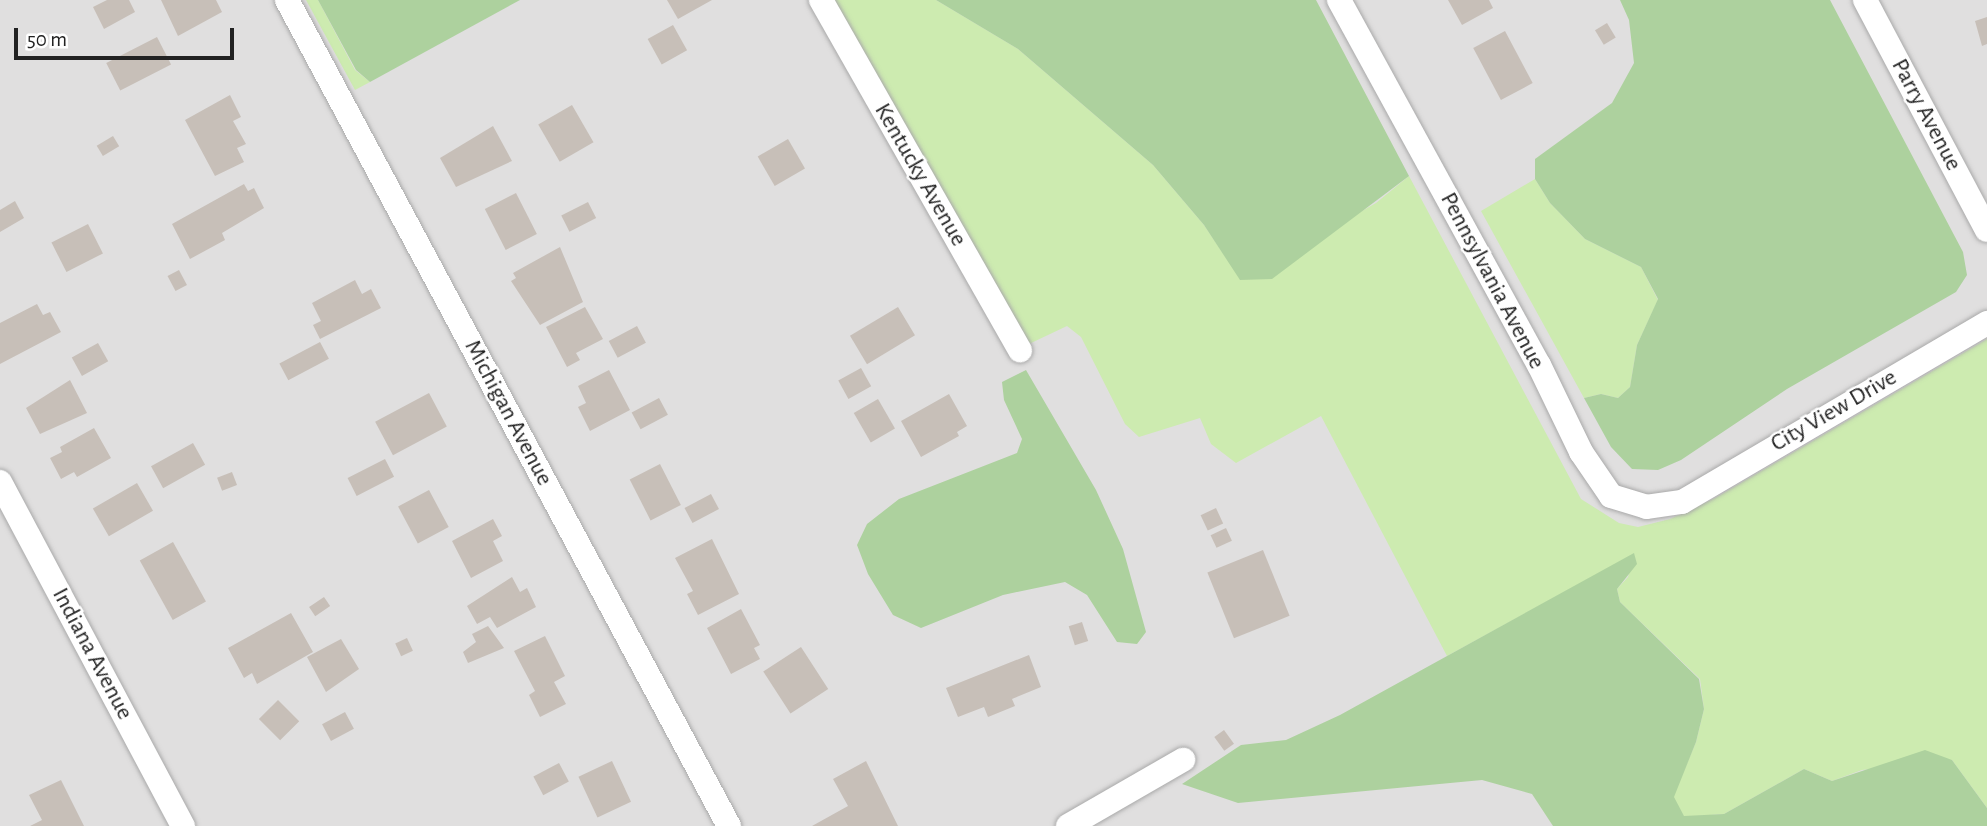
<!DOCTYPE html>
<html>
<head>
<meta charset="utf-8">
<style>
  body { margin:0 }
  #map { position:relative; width:1987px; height:826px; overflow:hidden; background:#f2efe9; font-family:"Alegreya Sans",sans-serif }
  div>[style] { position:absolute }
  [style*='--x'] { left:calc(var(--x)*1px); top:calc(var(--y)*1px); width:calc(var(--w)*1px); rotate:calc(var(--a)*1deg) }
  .residential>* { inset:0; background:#e0dfdf; transform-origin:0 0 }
  .grass>* { inset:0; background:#cdebb0 }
  .forest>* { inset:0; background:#add19e }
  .building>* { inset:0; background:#c7bfb8; transform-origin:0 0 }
  .roads { filter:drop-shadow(0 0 2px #a9a9a9) drop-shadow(0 0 2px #a9a9a9) }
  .minor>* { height:24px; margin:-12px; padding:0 12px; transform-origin:12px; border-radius:12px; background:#fff }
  span { translate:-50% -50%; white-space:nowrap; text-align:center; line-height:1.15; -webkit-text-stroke:5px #fff; paint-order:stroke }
  .street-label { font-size:24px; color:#222 }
  .scale { position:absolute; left:14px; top:28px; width:220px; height:32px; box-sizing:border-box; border:4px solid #222; border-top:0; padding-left:9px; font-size:21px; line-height:24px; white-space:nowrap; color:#222; -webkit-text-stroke:5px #fff; paint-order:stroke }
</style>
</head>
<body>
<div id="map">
  <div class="residential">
    <div style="left:0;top:0;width:1987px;height:826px"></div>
  </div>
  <div class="grass">
    <div style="clip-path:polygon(306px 0,318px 0,355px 70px,370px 82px,355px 90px)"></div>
    <div style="clip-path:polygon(832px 0,936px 0,1018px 49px,1153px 165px,1204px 225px,1241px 280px,1376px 203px,1409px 176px,1581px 499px,1619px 523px,1638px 527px,1670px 519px,1715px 498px,1987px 339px,1987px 808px,1952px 760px,1862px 770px,1832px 781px,1804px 769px,1724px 814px,1684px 817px,1673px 797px,1696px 742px,1704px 709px,1700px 679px,1620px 602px,1617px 589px,1628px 577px,1634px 554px,1447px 656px,1321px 416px,1236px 463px,1211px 444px,1200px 418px,1139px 437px,1125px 424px,1081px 337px,1067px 326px,1029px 344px)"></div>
    <div style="clip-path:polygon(1535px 179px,1550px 203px,1585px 239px,1641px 267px,1658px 300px,1637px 345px,1630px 387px,1618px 398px,1601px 394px,1584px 398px,1481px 211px)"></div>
  </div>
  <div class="forest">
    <div style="clip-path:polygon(318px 0,520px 0,370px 82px,356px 70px)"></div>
    <div style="clip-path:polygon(936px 0,1316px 0,1409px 176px,1272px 279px,1240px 280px,1204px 225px,1153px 165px,1018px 49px)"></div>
    <div style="clip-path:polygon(1620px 0,1830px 0,1963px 252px,1967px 275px,1956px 292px,1787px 389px,1681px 460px,1658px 470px,1632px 469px,1611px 447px,1584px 398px,1601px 394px,1618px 398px,1630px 387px,1637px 345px,1658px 299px,1641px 267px,1585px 239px,1550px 203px,1535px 179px,1535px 159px,1612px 103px,1634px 63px,1629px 20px)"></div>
    <div style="clip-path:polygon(1026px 370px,1096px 490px,1123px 549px,1146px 632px,1137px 644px,1117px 642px,1087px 595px,1065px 582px,1003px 595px,921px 628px,893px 615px,868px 574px,857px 545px,867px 524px,899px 499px,1017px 453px,1022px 439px,1004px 400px,1002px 382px)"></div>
    <div style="clip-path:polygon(1634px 553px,1637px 564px,1617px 589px,1620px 602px,1699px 679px,1704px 709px,1696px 742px,1674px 797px,1684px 816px,1724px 814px,1804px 769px,1832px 781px,1925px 750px,1952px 760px,1987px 808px,1987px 826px,1553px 826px,1532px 794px,1482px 780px,1238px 803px,1182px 784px,1241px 745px,1286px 740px,1340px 715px)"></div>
  </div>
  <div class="building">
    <div style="clip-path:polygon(107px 0,129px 0,135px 12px,104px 29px,93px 7px)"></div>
    <div style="clip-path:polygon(161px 0,216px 0,222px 12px,178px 36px)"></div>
    <div style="clip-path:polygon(667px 0,712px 0,678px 19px)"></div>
    <div style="clip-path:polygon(1448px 0,1489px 0,1493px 8px,1462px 25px)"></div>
    <div style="clip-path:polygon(1987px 17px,1987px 44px,1982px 46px,1975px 21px)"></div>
    <div style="left:1607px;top:23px;width:17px;height:14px;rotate:59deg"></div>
    <div style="left:673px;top:25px;width:29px;height:29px;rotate:61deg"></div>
    <div style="left:1505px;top:31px;width:59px;height:36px;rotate:62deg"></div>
    <div style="left:157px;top:37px;width:31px;height:57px;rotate:63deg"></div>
    <div style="clip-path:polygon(230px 95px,241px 117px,233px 121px,246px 144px,237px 148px,244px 162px,215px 176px,185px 120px)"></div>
    <div style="left:572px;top:105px;width:43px;height:39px;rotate:60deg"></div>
    <div style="clip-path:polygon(493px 126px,512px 161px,456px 187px,440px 158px)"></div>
    <div style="left:113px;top:136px;width:12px;height:19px;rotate:59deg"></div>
    <div style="left:788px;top:139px;width:34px;height:35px;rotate:60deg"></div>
    <div style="clip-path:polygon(244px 184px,248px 191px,254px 188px,264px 208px,222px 233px,225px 240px,190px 259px,172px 224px)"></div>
    <div style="left:516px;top:193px;width:46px;height:35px;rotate:63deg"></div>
    <div style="clip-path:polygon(15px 201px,24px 218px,0 232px,0 210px)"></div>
    <div style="left:588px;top:202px;width:18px;height:30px;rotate:63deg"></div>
    <div style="left:88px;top:224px;width:33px;height:41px;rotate:63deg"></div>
    <div style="clip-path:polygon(560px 247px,583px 302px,540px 325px,511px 281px,516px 278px,513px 273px)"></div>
    <div style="left:179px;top:270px;width:17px;height:13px;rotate:62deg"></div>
    <div style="clip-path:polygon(355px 280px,362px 294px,371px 289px,381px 308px,320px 339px,313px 325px,321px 321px,312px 303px)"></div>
    <div style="clip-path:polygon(37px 304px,43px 315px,50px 312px,61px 332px,0 364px,0 323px)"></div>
    <div style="clip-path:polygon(585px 307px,603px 339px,576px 353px,580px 360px,567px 367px,546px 327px)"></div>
    <div style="left:898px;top:307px;width:33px;height:56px;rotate:59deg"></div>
    <div style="left:637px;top:326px;width:19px;height:32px;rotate:62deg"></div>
    <div style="left:320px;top:342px;width:19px;height:46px;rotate:62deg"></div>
    <div style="left:98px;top:343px;width:21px;height:30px;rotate:61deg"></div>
    <div style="left:861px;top:368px;width:21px;height:26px;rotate:61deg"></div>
    <div style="clip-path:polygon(609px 370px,630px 410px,590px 431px,578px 407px,586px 403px,578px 386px)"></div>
    <div style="clip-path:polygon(70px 380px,87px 413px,40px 434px,26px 408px)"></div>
    <div style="left:429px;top:393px;width:38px;height:61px;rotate:62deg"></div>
    <div style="clip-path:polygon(949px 394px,967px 426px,957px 432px,959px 436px,921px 457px,901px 421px)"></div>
    <div style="left:659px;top:398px;width:19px;height:31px;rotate:62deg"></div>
    <div style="left:878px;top:399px;width:34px;height:28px;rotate:60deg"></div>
    <div style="clip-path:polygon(94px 428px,111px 458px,77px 477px,74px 472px,61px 479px,50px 458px,62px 452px,60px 447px)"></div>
    <div style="left:193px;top:443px;width:25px;height:48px;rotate:61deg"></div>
    <div style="left:385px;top:459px;width:20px;height:42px;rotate:63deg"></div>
    <div style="left:660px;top:464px;width:46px;height:34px;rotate:63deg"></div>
    <div style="left:232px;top:472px;width:14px;height:16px;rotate:69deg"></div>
    <div style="left:137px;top:483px;width:32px;height:51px;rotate:60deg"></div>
    <div style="left:429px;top:490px;width:42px;height:35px;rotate:62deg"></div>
    <div style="left:711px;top:494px;width:17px;height:30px;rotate:62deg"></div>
    <div style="left:1216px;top:508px;width:17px;height:17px;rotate:65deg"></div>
    <div style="clip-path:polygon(493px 519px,502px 536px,493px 541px,503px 561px,471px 578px,452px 541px)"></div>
    <div style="left:1226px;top:528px;width:14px;height:17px;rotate:65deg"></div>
    <div style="clip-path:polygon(712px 539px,739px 594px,698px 615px,687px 594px,693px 591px,675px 558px)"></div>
    <div style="left:173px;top:542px;width:68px;height:38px;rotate:61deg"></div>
    <div style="left:1263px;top:550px;width:71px;height:60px;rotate:68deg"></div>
    <div style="clip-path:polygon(512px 577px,520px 592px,527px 588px,536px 607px,497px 628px,490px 617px,477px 624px,467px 606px)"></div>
    <div style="left:324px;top:597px;width:11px;height:18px;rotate:56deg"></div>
    <div style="clip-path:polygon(741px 609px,760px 645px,754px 648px,760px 659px,731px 674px,707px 628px)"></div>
    <div style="clip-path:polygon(291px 613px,313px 652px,257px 684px,252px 673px,244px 678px,228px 648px)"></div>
    <div style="left:1082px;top:622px;width:20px;height:14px;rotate:72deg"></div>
    <div style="clip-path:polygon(488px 626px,504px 648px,468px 663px,463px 652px,476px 642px,472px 634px)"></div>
    <div style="clip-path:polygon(545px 636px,565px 676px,554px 682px,566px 704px,540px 717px,529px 695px,535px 691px,514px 651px)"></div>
    <div style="left:407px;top:638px;width:14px;height:13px;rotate:65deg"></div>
    <div style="clip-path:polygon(341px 639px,359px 669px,326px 692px,307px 657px)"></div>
    <div style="left:801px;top:647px;width:50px;height:45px;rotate:57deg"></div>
    <div style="clip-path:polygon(1029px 655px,1041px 687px,1012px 699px,1015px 706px,988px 717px,984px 707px,958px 717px,946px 688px)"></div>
    <div style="left:278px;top:700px;width:30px;height:27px;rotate:45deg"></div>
    <div style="left:345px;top:712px;width:19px;height:26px;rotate:62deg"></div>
    <div style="left:1224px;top:730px;width:17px;height:12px;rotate:54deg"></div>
    <div style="left:612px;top:761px;width:45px;height:37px;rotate:65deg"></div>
    <div style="clip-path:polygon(866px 761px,898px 826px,812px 826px,848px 806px,833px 779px)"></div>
    <div style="left:559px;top:763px;width:21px;height:29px;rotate:62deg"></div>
    <div style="clip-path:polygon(61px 780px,84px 826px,30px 826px,42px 820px,29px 795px)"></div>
  </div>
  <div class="roads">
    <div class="minor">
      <div style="--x:287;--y:0;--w:937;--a:61.85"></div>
      <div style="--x:821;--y:0;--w:403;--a:60.4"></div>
      <div style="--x:1339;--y:0;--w:416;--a:61.3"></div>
      <div style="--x:1539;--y:365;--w:97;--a:64.2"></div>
      <div style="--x:1581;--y:452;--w:53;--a:55.7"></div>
      <div style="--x:1611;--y:496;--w:37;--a:17"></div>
      <div style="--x:1646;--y:507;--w:36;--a:-8"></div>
      <div style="--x:1682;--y:502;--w:354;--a:-30.4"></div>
      <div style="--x:1865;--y:0;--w:260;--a:62.1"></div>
      <div style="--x:0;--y:482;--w:390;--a:62"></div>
      <div style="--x:1068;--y:826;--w:133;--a:-29.9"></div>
    </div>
  </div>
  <div class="street-label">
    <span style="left:1926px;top:115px;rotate:62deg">Parry Avenue</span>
    <span style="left:920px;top:175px;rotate:60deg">Kentucky Avenue</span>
    <span style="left:1492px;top:281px;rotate:62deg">Pennsylvania Avenue</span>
    <span style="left:1834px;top:411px;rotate:-30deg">City View Drive</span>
    <span style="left:508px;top:413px;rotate:62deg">Michigan Avenue</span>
    <span style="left:92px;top:654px;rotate:62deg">Indiana Avenue</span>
  </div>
  <div class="scale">50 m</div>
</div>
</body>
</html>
